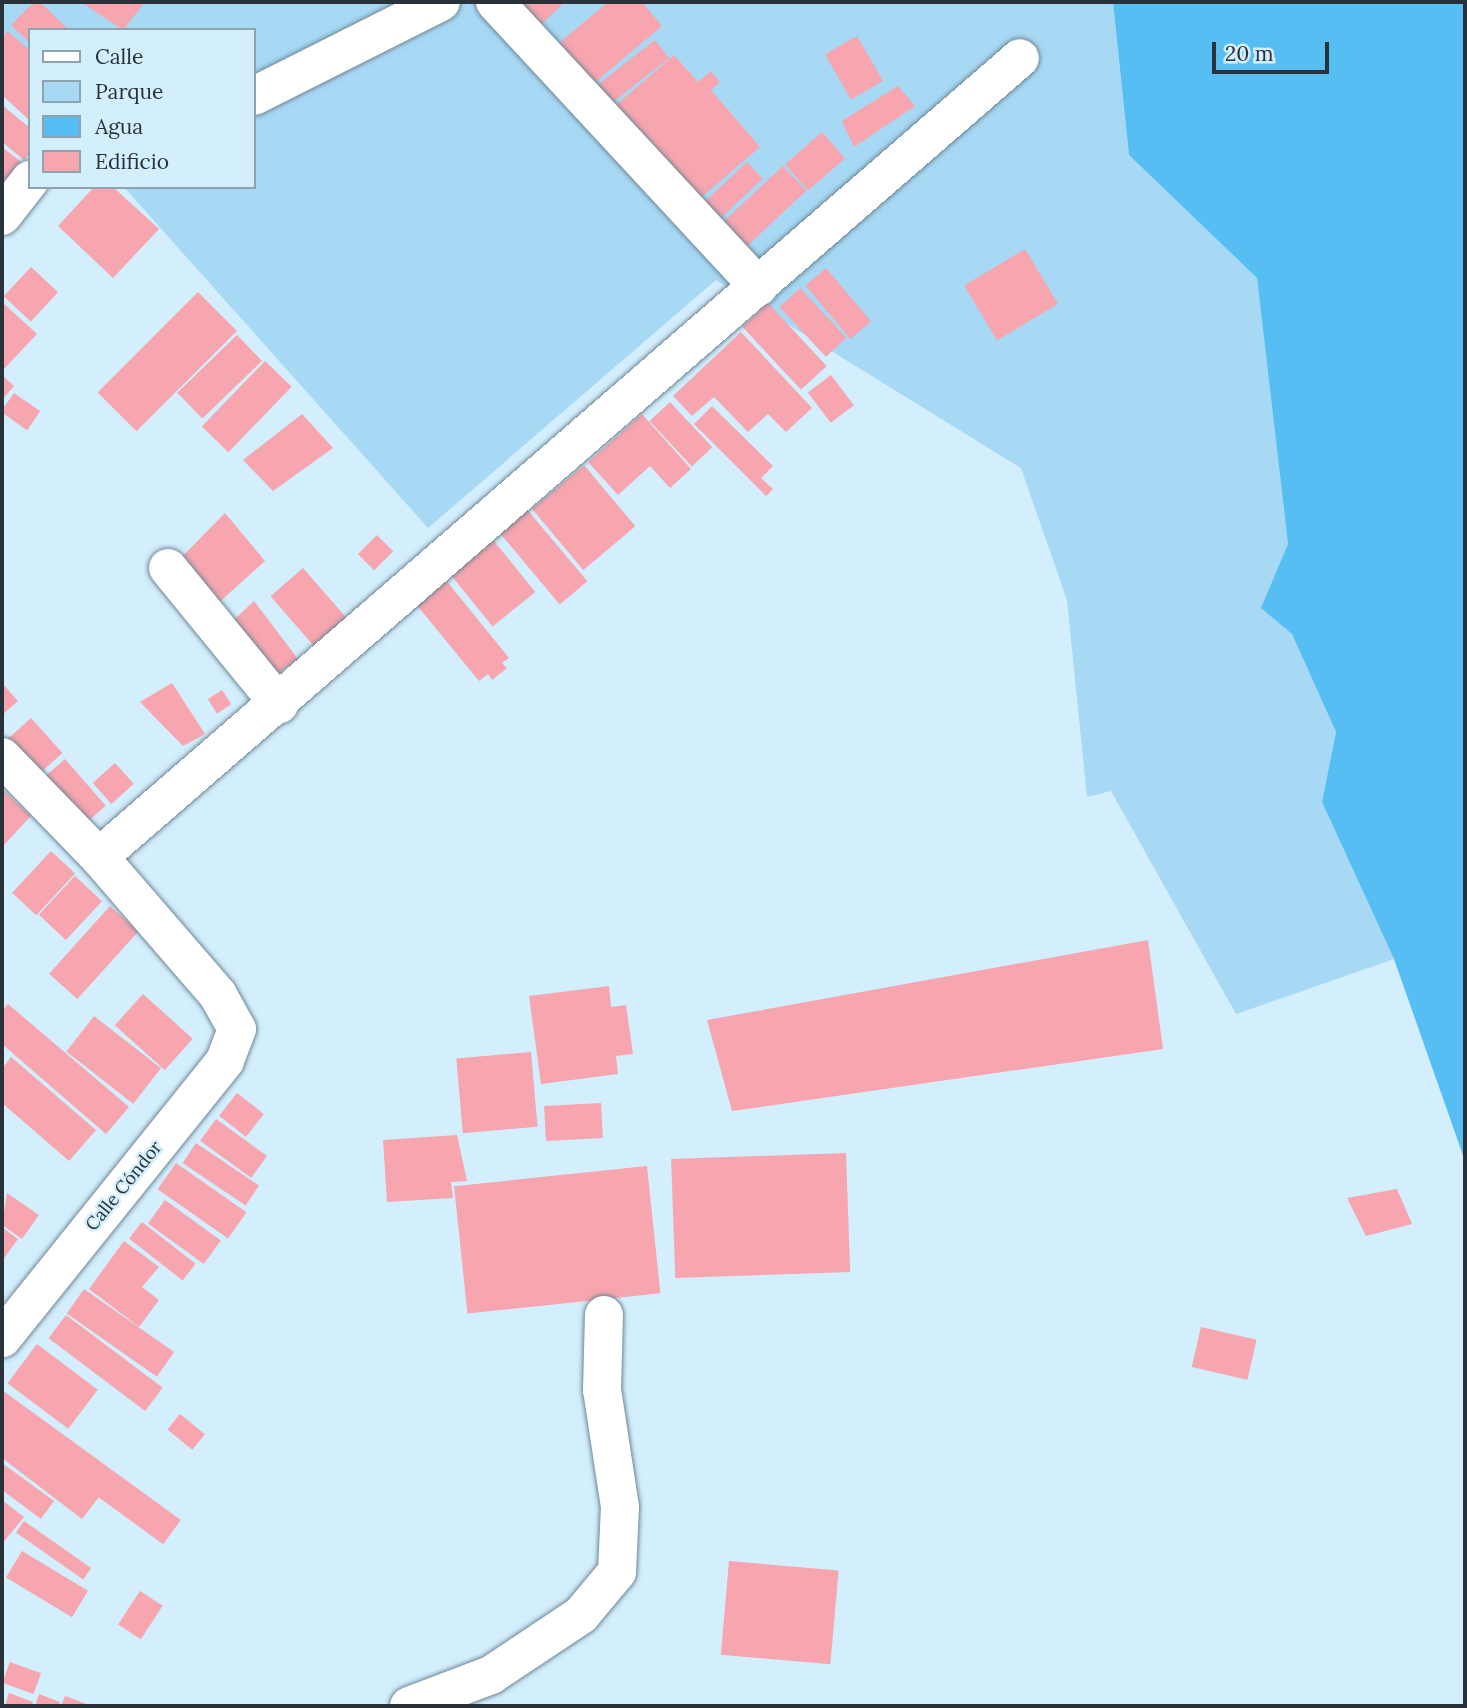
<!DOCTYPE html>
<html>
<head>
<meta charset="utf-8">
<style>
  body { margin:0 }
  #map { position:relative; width:1467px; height:1708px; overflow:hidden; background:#d3eefd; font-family:Lora,serif }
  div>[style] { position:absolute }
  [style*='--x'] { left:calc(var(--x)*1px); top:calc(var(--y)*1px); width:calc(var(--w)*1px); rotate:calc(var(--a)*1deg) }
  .green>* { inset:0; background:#a7d8f4 }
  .water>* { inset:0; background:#56bef3 }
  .building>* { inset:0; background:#f7a5af; transform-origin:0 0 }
  .roads { filter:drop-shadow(0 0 2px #6f8795) drop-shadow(0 0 2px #6f8795) }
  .minor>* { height:38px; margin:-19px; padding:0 19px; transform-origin:19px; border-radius:19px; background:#fff }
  span { translate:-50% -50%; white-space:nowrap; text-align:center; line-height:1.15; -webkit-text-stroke:5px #d3eefd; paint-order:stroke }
  .street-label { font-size:18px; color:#283238 }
  .frame { position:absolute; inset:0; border:4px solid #283238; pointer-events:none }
  .legend { position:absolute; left:28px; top:28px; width:228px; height:161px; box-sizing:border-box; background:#d3eefd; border:2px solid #8fa3ae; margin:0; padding:9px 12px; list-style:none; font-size:21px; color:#283238 }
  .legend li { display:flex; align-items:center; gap:14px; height:35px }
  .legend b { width:35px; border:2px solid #8fa3ae }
  .scale { position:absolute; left:1212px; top:42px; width:117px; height:32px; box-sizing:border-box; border:4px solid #283238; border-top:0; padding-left:9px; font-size:21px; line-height:24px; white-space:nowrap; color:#283238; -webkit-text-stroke:5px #d3eefd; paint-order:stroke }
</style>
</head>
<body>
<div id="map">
  <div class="green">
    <div style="clip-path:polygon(2px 2px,1113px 2px,1129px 155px,1257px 278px,1288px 544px,1262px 607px,1292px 634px,1336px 732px,1322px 802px,1394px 959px,1236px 1014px,1111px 791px,1087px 797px,1067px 600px,1021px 468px,716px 280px,428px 528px,124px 187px,254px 187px,254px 30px,30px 30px,30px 82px,2px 50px)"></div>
  </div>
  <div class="water">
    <div style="clip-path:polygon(1113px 2px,1465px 2px,1465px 1161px,1394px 959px,1322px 802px,1336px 732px,1292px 634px,1261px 608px,1288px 544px,1257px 278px,1129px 155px)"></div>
  </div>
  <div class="building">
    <div style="clip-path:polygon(34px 2px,40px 2px,69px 30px,30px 30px,30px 43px,11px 25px)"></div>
    <div style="clip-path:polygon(81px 2px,145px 2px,123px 30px)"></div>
    <div style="clip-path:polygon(524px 2px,565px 2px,535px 30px,517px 13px)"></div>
    <div style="clip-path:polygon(608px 2px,642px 2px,662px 26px,592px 85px,558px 44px)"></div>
    <div style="clip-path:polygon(8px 31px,30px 51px,30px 121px,2px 95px,2px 38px)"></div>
    <div style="left:857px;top:36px;width:52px;height:37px;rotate:60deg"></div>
    <div style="left:655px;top:40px;width:23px;height:76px;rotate:52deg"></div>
    <div style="clip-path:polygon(674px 55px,698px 82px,711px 71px,720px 82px,711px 90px,760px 147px,697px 201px,615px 106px)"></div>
    <div style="clip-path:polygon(898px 86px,915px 106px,854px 147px,842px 121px)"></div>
    <div style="clip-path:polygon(2px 105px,30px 128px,30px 153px,24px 160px,2px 142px)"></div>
    <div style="left:822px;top:132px;width:35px;height:49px;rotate:49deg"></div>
    <div style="clip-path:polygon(2px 147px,25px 165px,9px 184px,2px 178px)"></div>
    <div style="left:747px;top:162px;width:23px;height:64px;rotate:47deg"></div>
    <div style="left:783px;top:166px;width:34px;height:88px;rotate:47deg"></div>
    <div style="clip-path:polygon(94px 187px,113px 187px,159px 229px,113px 278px,58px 226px)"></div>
    <div style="left:1025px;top:249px;width:64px;height:71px;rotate:59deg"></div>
    <div style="left:31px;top:267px;width:37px;height:40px;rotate:43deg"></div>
    <div style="left:826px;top:268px;width:70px;height:27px;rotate:50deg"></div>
    <div style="left:800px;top:288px;width:68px;height:28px;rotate:47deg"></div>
    <div style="left:198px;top:292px;width:55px;height:142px;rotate:45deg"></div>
    <div style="clip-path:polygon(2px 302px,37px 334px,4px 369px,2px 366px)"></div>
    <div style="left:768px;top:303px;width:86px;height:35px;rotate:47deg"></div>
    <div style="clip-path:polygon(741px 332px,812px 408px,786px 432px,768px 414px,748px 432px,714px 397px,692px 416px,673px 396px)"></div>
    <div style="left:237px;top:335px;width:36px;height:83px;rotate:46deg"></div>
    <div style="left:265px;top:361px;width:37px;height:91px;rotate:44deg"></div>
    <div style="clip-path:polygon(2px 375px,14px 386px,2px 400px)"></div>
    <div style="left:831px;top:375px;width:38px;height:29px;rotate:53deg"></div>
    <div style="left:14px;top:393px;width:32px;height:23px;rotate:35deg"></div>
    <div style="left:670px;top:402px;width:62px;height:28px;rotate:47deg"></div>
    <div style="clip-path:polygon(712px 406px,773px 466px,761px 478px,773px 489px,766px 496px,694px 424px)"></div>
    <div style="clip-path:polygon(302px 414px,333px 448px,273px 491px,243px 460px)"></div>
    <div style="clip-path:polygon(642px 414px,691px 469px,670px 488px,650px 466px,618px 495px,588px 462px)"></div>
    <div style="left:584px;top:465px;width:80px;height:68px;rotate:50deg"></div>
    <div style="left:525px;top:507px;width:97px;height:36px;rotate:50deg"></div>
    <div style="clip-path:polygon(225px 513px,265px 561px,214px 607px,170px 569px)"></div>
    <div style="left:377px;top:535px;width:23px;height:27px;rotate:45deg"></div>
    <div style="left:490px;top:536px;width:72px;height:55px;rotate:51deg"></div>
    <div style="left:303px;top:568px;width:70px;height:43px;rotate:49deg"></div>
    <div style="clip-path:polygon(445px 579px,509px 658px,502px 663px,507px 668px,492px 680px,488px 674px,479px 681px,415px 603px)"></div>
    <div style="clip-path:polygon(254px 601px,298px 659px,267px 681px,223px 630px)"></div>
    <div style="clip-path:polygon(2px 683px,18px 701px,2px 715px)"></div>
    <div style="clip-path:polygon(172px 683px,205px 734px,183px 746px,140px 702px)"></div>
    <div style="left:222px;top:690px;width:17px;height:17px;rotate:57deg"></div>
    <div style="left:31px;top:718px;width:47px;height:38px;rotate:48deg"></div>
    <div style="left:65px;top:759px;width:62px;height:38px;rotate:49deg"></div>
    <div style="left:115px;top:763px;width:28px;height:30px;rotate:48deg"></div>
    <div style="clip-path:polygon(2px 789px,31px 816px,2px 847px)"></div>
    <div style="left:51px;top:851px;width:33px;height:57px;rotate:43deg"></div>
    <div style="left:75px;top:876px;width:37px;height:53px;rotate:43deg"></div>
    <div style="left:110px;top:906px;width:38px;height:91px;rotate:42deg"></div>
    <div style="clip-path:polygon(1148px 940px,1163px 1049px,732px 1111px,707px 1020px)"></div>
    <div style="clip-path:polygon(609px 986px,611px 1007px,626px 1005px,633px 1054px,616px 1056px,618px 1074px,541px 1084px,529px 996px)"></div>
    <div style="left:143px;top:994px;width:67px;height:42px;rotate:42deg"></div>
    <div style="clip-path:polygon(8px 1004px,129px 1107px,106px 1134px,2px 1044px,2px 1011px)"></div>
    <div style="left:94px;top:1016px;width:85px;height:45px;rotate:38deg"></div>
    <div style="left:531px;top:1052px;width:75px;height:75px;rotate:85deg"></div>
    <div style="clip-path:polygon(11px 1057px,96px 1130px,69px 1161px,2px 1103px,2px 1069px)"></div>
    <div style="left:237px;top:1093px;width:34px;height:29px;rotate:38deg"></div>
    <div style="left:601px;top:1103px;width:35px;height:57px;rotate:87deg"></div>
    <div style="left:216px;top:1119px;width:63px;height:27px;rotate:36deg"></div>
    <div style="clip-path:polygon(457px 1135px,467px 1181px,451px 1182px,453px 1198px,387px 1202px,383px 1140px)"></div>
    <div style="left:196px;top:1143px;width:76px;height:24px;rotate:34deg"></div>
    <div style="left:846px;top:1153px;width:119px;height:175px;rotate:88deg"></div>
    <div style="left:176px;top:1163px;width:86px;height:32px;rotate:35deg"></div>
    <div style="left:647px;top:1166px;width:128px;height:194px;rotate:84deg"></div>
    <div style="clip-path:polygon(1397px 1189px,1412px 1224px,1366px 1236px,1347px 1198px)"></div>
    <div style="clip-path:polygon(7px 1193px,39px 1215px,22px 1239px,2px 1225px)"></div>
    <div style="left:165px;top:1200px;width:69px;height:29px;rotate:36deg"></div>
    <div style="left:142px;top:1222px;width:68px;height:21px;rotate:38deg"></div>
    <div style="clip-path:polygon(2px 1227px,18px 1239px,2px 1261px)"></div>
    <div style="clip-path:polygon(124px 1241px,159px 1267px,142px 1287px,159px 1300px,139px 1327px,89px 1289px)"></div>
    <div style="left:84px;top:1289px;width:110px;height:30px;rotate:35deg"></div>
    <div style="left:66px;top:1315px;width:121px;height:29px;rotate:37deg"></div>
    <div style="left:1201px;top:1327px;width:57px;height:41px;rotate:13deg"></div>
    <div style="left:37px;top:1344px;width:76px;height:49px;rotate:37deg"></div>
    <div style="left:2px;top:1390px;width:221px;height:30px;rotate:36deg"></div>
    <div style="left:180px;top:1414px;width:32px;height:20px;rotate:39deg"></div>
    <div style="clip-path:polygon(2px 1422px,99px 1497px,82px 1519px,2px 1458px)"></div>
    <div style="clip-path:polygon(2px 1463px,54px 1501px,41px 1519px,2px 1490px)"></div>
    <div style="clip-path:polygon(2px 1500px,24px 1517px,2px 1544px)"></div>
    <div style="left:24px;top:1521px;width:82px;height:14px;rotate:35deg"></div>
    <div style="left:22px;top:1551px;width:77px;height:31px;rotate:31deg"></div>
    <div style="left:729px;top:1561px;width:110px;height:94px;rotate:5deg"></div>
    <div style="left:140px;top:1591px;width:27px;height:40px;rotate:33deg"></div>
    <div style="left:10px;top:1662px;width:33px;height:22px;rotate:20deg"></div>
    <div style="clip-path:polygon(9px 1693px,33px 1702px,31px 1706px,5px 1706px)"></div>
    <div style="clip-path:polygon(39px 1694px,60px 1702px,58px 1706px,35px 1706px)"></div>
    <div style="clip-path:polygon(65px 1696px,92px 1706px,61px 1706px)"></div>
  </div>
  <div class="roads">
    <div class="minor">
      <div style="--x:495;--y:2;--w:388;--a:47.2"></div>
      <div style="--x:254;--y:96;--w:209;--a:-26.7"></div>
      <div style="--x:2;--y:216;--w:46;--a:-52.1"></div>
      <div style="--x:168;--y:568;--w:176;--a:50.8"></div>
      <div style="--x:2;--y:757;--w:139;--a:45.9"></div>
      <div style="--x:99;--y:857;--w:182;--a:49.2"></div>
      <div style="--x:218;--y:995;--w:39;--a:61"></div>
      <div style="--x:237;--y:1029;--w:34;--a:111"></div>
      <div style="--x:225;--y:1061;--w:356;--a:128.8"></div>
      <div style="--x:99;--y:857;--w:1219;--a:-40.94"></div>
      <div style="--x:409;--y:1706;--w:88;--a:-20.7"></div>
      <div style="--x:491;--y:1675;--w:108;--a:-33.7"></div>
      <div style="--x:581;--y:1615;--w:56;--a:-50.1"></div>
      <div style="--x:617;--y:1572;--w:65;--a:-87.4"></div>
      <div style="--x:620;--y:1507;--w:118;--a:-98.7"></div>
      <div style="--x:602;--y:1390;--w:75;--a:-88.5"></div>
    </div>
  </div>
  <div class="street-label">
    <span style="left:124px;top:1186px;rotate:-51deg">Calle Cóndor</span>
  </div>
  <div class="frame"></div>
  <ul class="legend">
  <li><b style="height:9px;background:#fff"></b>Calle</li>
  <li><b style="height:19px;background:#a7d8f4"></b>Parque</li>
  <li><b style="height:19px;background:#56bef3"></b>Agua</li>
  <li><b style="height:19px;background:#f7a5af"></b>Edificio</li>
  </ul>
  <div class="scale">20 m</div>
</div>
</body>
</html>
